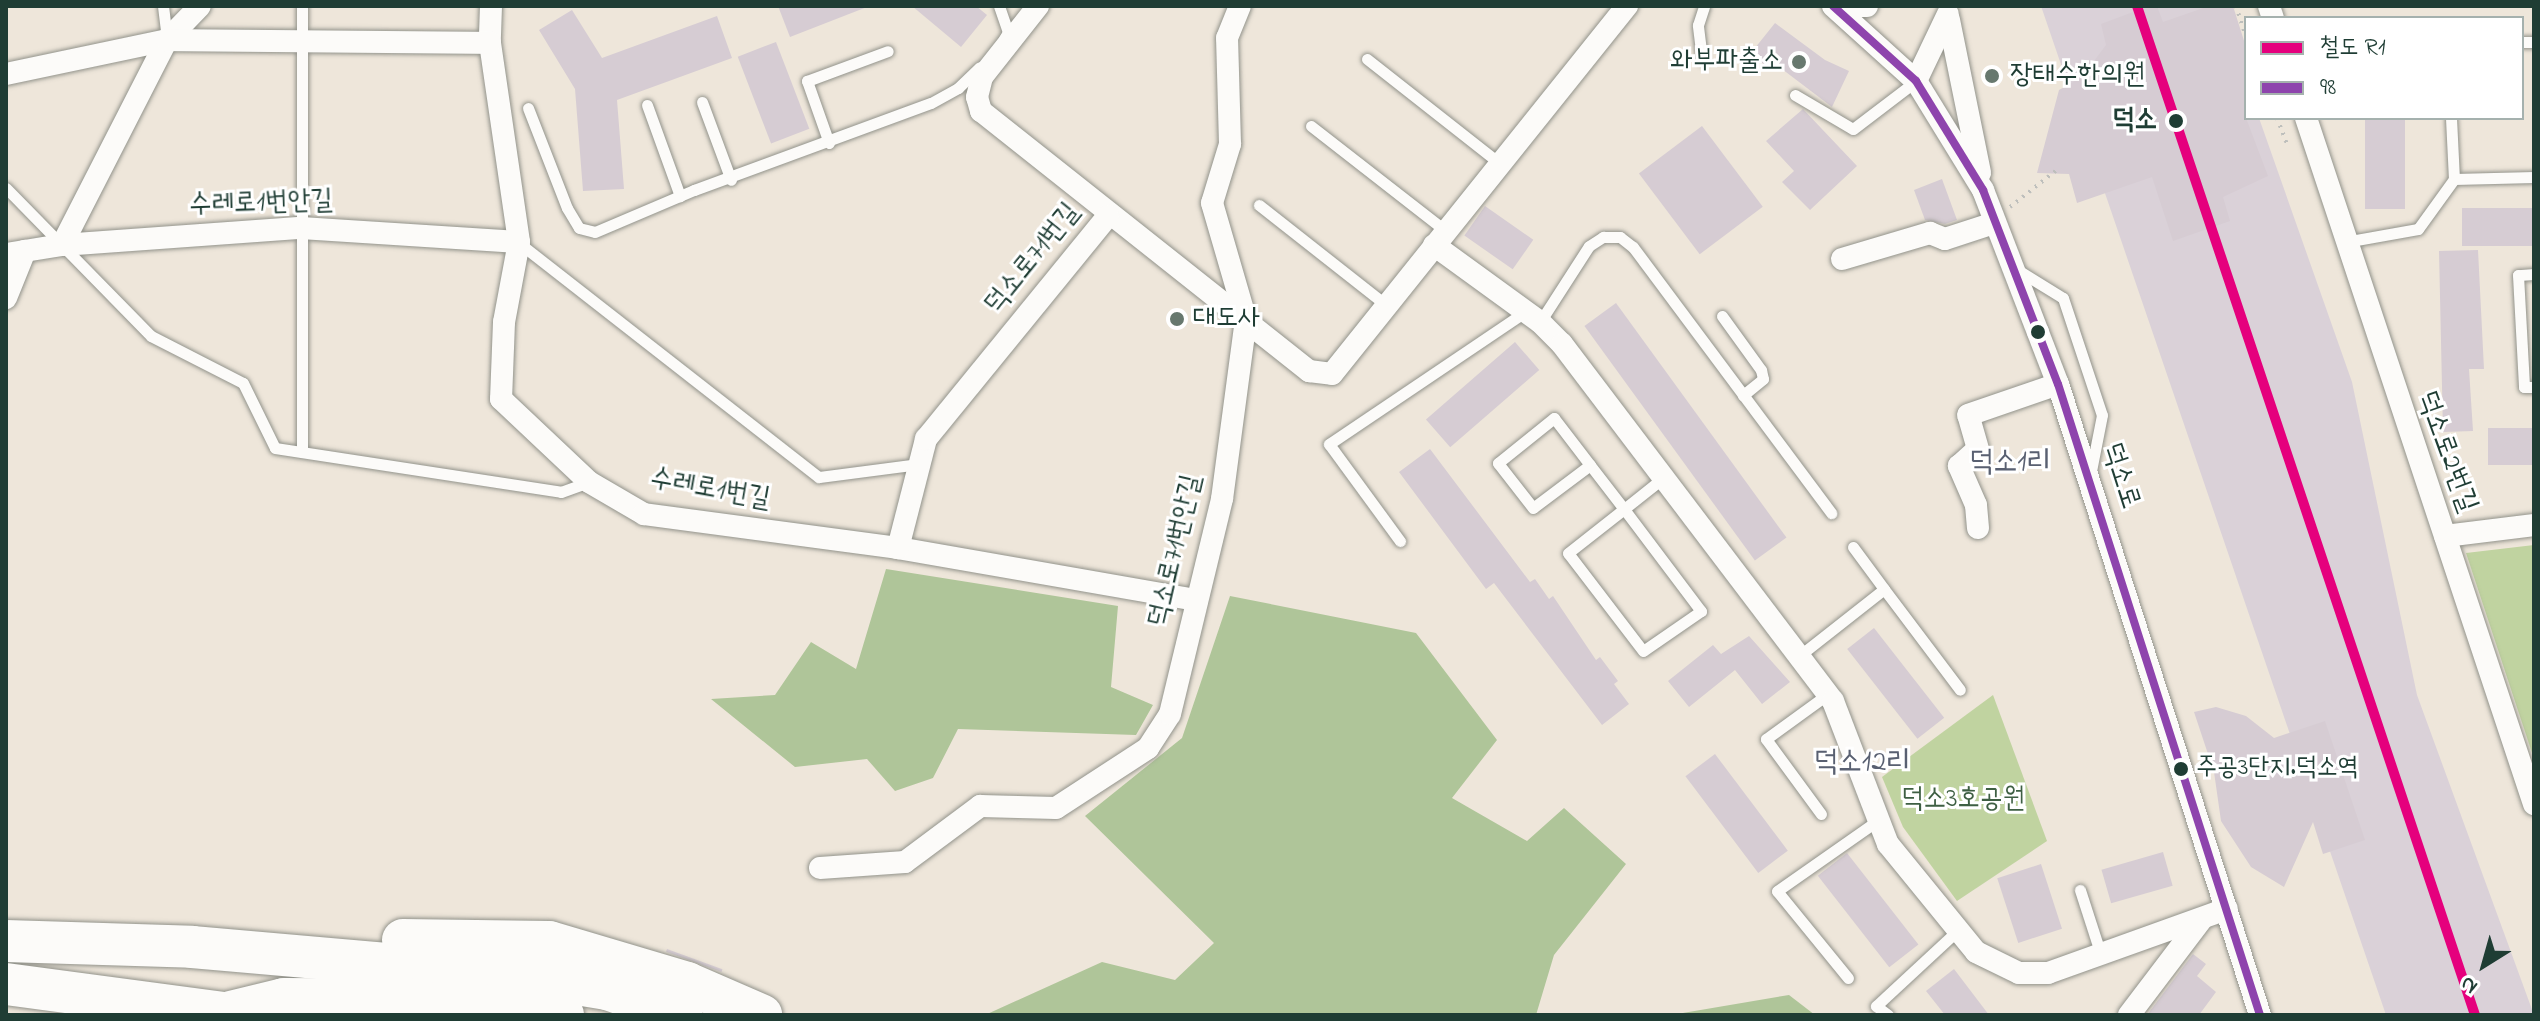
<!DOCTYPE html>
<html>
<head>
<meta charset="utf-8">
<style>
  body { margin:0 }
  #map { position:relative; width:2540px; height:1021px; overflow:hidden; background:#eee6da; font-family:"Indie Flower","Poor Story",sans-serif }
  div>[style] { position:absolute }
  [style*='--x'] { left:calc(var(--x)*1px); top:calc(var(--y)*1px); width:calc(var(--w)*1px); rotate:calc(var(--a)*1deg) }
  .industrial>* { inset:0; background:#dad1d8 }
  .green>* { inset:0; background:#c0d3a0 }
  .forest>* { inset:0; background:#afc599 }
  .building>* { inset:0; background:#d6ccd3; transform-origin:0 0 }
  .path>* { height:4px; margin-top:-2px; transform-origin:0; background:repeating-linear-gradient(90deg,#bebfbc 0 2px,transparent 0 8px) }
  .roads { filter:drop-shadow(0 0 2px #92938b) drop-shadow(0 0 2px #92938b) }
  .service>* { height:11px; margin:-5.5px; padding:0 5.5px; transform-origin:5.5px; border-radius:5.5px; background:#fcfbf9 }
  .minor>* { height:22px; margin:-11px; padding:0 11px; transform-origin:11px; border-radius:11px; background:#fcfbf9 }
  .motorway>* { height:42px; margin:-21px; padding:0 21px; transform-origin:21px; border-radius:21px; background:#fcfbf9 }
  .bus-1>* { height:8px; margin:-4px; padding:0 4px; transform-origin:4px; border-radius:4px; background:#8e44ad }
  .rail-1>* { height:10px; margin:-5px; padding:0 5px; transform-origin:5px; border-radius:5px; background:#e5007d }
  .dots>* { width:22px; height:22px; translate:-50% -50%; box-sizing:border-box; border:4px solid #fff; border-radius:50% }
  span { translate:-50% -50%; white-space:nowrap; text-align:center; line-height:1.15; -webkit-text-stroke:6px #fff; paint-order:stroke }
  .bus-label { font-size:26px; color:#1f3d34 }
  .left { translate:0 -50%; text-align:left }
  .poi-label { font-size:28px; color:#1f3d34 }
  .right { translate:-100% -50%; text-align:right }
  .stop-label { font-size:28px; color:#1f3d34; font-weight:700 }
  .street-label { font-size:28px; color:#1f3d34 }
  .park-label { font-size:28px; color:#3e5f43 }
  .neighbourhood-label { font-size:30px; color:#596071 }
  .frame { position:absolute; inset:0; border:8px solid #1f3d34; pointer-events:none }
  .legend { position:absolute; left:2244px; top:16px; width:280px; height:104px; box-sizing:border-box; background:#fff; border:2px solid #a5b1ae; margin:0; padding:10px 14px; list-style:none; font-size:24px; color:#1f3d34 }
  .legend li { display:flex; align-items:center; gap:16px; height:40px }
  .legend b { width:40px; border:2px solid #a5b1ae }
  .north { position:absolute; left:2444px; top:925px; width:80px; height:80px; -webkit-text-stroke:6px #fff; paint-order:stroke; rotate:217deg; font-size:22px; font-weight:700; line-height:32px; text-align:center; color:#1f3d34 }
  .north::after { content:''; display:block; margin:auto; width:28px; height:36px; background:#1f3d34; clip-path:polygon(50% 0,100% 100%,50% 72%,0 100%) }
</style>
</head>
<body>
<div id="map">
  <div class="industrial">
    <div style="clip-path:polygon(2041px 6px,2220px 6px,2246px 118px,2259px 118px,2352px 382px,2417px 695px,2534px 1015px,2386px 1015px)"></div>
  </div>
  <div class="green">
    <div style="clip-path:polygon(2534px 545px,2534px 759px,2466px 553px)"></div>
    <div style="clip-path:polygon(1993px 695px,2047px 841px,1957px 901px,1903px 827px,1882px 777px)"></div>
  </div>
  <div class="forest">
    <div style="clip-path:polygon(886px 569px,1118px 606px,1111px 687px,1153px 705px,1136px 735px,958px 729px,933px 778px,895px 791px,867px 759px,795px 767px,711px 699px,775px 695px,811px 642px,856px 669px)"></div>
    <div style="clip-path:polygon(1230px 596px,1416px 633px,1497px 740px,1452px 798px,1527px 841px,1564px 808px,1626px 864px,1554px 955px,1536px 1015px,985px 1015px,1102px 962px,1175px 980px,1214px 943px,1085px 816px,1182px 738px)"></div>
    <div style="clip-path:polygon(1789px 995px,1815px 1015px,1671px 1015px)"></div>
  </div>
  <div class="building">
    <div style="clip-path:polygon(778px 6px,867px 6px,867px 7px,790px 37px)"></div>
    <div style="clip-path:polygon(912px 6px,976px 6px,987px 15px,961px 47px)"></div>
    <div style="clip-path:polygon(2149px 6px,2157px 6px,2163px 22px,2209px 6px,2233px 6px,2246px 47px,2246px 118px,2268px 176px,2223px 197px,2230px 221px,2173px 241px,2152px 177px,2077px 203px,2069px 174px,2037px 173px,2059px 90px,2082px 77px,2106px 45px,2101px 24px)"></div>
    <div style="clip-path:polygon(572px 10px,602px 58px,717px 16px,732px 58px,617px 100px,624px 189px,583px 191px,575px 89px,539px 30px)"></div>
    <div style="clip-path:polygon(1775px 23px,1825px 60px,1849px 71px,1832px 107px,1774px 63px,1769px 69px,1751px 53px)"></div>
    <div style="left:776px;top:42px;width:93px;height:41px;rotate:69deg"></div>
    <div style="clip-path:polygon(1803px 109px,1857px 166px,1810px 210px,1782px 182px,1794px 171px,1766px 141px)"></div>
    <div style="left:2365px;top:118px;width:40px;height:91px"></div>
    <div style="left:1702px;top:126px;width:101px;height:79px;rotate:53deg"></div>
    <div style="clip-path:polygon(1942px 179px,1957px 220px,1945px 224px,1925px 220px,1914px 190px)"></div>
    <div style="left:1485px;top:206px;width:59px;height:36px;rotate:35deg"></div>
    <div style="left:2534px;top:208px;width:38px;height:72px;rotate:90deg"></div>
    <div style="clip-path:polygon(2478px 250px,2484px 369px,2469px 369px,2473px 431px,2443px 432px,2439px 251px)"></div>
    <div style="left:1616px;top:303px;width:290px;height:39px;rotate:54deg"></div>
    <div style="left:1515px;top:342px;width:37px;height:118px;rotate:49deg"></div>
    <div style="left:2534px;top:428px;width:37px;height:46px;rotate:90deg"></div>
    <div style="clip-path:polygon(1430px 449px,1530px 582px,1535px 579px,1549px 599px,1553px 596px,1596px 660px,1600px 657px,1618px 681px,1614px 684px,1629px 704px,1602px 725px,1494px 583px,1486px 589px,1399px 472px)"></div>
    <div style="left:1874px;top:628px;width:114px;height:34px;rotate:52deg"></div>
    <div style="clip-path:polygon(1749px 636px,1790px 682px,1762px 704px,1735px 670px,1689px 707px,1668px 681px,1713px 645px,1721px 654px)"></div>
    <div style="clip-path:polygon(2216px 707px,2246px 716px,2274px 738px,2325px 721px,2365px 840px,2323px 854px,2313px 822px,2284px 887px,2251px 867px,2221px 821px,2214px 772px,2194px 712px)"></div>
    <div style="left:1715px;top:754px;width:121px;height:37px;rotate:53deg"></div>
    <div style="left:2163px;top:852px;width:35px;height:64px;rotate:74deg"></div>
    <div style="left:1847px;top:853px;width:116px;height:37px;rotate:52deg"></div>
    <div style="left:2041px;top:864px;width:68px;height:46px;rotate:72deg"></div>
    <div style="left:667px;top:949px;width:59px;height:3px;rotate:20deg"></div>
    <div style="clip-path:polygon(2193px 954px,2206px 964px,2197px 976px,2216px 992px,2199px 1015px,2147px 1015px)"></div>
    <div style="clip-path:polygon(1954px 969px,1989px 1015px,1945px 1015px,1926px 991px)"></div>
  </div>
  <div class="path">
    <div style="--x:2236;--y:6;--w:32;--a:72"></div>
    <div style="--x:2277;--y:118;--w:28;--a:69"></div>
    <div style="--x:2010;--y:207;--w:61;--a:-38.4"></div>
  </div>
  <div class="roads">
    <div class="service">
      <div style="--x:163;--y:6;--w:34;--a:83"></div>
      <div style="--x:302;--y:6;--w:446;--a:90"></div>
      <div style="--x:999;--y:6;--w:28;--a:71"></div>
      <div style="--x:1008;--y:32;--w:8;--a:120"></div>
      <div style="--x:2522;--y:42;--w:12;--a:0"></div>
      <div style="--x:1367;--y:59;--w:167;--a:38.2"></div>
      <div style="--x:1702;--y:59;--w:34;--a:-97"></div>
      <div style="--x:1698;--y:25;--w:20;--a:-72"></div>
      <div style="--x:1795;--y:95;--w:67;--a:30.4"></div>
      <div style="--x:1853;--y:129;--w:79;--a:-37.3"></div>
      <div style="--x:702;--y:102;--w:83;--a:69.6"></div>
      <div style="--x:647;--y:105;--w:97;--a:70.1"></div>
      <div style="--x:528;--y:108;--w:107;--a:68.7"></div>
      <div style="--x:567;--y:208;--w:23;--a:59"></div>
      <div style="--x:579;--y:228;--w:16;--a:14"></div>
      <div style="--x:595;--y:232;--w:108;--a:-23"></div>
      <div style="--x:694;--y:190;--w:252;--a:-20.2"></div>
      <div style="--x:931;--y:103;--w:31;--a:-29"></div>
      <div style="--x:958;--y:88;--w:30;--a:-44"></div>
      <div style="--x:2451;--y:118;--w:61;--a:87.2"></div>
      <div style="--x:2454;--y:179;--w:80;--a:-1.4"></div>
      <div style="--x:1311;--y:126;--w:171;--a:37.9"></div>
      <div style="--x:829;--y:143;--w:66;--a:-109.5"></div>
      <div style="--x:807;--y:81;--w:86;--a:-20.3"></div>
      <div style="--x:6;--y:188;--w:207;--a:45.6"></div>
      <div style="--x:151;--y:336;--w:103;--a:27.1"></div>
      <div style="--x:243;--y:383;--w:72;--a:63.8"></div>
      <div style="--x:275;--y:448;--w:289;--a:8.7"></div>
      <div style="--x:561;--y:492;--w:30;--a:-20"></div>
      <div style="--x:1259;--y:205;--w:162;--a:38.2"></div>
      <div style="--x:2345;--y:242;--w:74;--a:-10.1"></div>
      <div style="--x:2418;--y:229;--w:62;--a:-54.2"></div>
      <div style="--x:519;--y:243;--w:380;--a:38"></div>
      <div style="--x:819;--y:477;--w:101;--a:-7.4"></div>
      <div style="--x:2016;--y:269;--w:55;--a:31.7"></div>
      <div style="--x:2063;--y:298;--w:123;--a:71.6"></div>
      <div style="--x:2102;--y:415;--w:57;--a:101.1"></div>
      <div style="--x:2534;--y:274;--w:16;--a:176"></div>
      <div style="--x:2518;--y:275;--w:112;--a:86.9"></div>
      <div style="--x:2524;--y:387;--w:10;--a:0"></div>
      <div style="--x:1722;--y:316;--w:67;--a:54.2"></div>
      <div style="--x:1761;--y:370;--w:9;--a:77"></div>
      <div style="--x:1763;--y:379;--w:26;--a:141"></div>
      <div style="--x:1540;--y:322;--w:90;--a:-57.2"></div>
      <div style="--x:1589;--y:246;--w:17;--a:-33"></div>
      <div style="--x:1603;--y:237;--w:17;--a:0"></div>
      <div style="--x:1620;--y:237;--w:16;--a:38"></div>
      <div style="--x:1633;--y:247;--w:332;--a:53.3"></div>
      <div style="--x:1590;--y:465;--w:71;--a:143"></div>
      <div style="--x:1533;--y:508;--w:57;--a:-127.9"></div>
      <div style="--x:1498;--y:463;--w:72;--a:-38.8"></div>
      <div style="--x:1554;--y:418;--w:59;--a:52.5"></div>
      <div style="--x:1590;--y:465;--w:56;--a:52.3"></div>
      <div style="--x:1624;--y:509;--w:128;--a:53"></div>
      <div style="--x:1701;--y:611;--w:70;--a:145.4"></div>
      <div style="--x:1643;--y:651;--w:123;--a:-127.4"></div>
      <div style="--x:1568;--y:553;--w:71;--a:-38.2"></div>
      <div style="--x:1624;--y:509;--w:50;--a:-38.5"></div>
      <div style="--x:1400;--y:541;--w:120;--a:-126.2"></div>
      <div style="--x:1329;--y:444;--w:234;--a:-34"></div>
      <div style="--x:1853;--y:547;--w:52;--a:53.6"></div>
      <div style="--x:1799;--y:656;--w:108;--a:-38.2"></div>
      <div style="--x:1884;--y:589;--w:126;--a:53"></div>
      <div style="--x:1821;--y:814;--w:93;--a:-126.3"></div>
      <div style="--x:1766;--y:739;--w:77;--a:-36"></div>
      <div style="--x:2080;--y:890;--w:68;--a:72.1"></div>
      <div style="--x:1848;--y:978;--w:112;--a:-129.2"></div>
      <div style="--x:1777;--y:891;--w:122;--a:-35"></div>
      <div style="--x:1888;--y:1015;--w:15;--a:-143"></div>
      <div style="--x:1876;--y:1006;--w:110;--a:-42.8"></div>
    </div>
    <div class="minor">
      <div style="--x:491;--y:6;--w:37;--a:92"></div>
      <div style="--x:490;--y:43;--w:201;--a:81.7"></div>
      <div style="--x:519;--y:242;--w:81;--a:100.6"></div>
      <div style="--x:504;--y:322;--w:77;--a:92.2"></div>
      <div style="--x:501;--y:399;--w:121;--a:43.3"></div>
      <div style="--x:589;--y:482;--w:64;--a:30.2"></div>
      <div style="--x:644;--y:514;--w:256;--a:7.6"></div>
      <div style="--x:898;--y:548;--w:303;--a:9.9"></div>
      <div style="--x:1038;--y:6;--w:90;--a:128.3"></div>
      <div style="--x:982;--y:77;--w:21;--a:104"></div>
      <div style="--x:977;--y:97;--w:15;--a:74"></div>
      <div style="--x:981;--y:111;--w:419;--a:38.4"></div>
      <div style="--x:1309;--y:371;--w:23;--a:7"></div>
      <div style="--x:1332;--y:374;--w:472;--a:-51.3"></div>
      <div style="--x:1833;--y:6;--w:112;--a:42.1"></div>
      <div style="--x:1916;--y:81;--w:128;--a:58.4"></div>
      <div style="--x:1983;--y:190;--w:208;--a:68.9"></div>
      <div style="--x:2058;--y:384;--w:663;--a:72.25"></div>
      <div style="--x:1860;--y:6;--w:7;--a:0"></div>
      <div style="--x:2269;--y:6;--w:13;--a:72"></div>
      <div style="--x:1949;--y:20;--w:156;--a:78.5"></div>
      <div style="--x:6;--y:74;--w:165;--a:-11.9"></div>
      <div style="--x:167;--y:40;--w:47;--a:-45.9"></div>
      <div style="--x:1916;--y:81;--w:74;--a:-64.5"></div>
      <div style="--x:2306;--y:118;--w:723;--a:71.62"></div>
      <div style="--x:62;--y:245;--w:230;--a:-62.9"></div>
      <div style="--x:167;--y:40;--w:323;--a:0.5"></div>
      <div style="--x:1434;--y:245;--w:131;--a:36"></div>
      <div style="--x:1540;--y:322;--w:31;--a:45"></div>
      <div style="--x:1562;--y:344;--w:448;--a:52.8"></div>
      <div style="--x:1833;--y:701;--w:153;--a:69"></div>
      <div style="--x:1888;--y:844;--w:139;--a:50.8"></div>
      <div style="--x:1976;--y:952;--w:48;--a:26"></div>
      <div style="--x:2019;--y:973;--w:29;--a:0"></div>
      <div style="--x:2048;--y:973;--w:190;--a:-19.7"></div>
      <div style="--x:6;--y:254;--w:57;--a:-9.1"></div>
      <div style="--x:62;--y:245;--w:240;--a:-4.1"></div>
      <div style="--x:301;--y:228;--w:218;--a:3.7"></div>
      <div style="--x:1842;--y:259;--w:92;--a:-16.5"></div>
      <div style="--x:1930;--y:233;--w:16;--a:22"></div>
      <div style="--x:1945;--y:239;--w:52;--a:-18.1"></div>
      <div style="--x:6;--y:298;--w:51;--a:-68"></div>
      <div style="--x:1978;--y:528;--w:23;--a:-95"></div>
      <div style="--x:1976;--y:505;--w:43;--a:-113.6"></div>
      <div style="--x:1959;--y:466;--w:25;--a:-42"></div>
      <div style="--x:1978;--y:449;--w:35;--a:-106"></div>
      <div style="--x:1968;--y:415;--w:95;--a:-19"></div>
      <div style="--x:2445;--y:536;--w:90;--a:-7"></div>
      <div style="--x:898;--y:548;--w:113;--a:-75.6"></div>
      <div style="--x:926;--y:439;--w:288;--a:-50.8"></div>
      <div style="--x:820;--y:868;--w:85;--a:-4"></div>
      <div style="--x:905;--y:862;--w:94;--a:-36.7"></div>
      <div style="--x:980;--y:806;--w:76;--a:1.5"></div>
      <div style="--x:1056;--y:808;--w:110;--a:-33.1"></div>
      <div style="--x:1148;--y:748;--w:40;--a:-57.1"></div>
      <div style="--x:1170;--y:714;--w:221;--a:-76.4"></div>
      <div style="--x:1222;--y:499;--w:181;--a:-82.4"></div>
      <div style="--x:1246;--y:320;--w:122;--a:-106.2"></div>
      <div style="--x:1212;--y:203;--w:62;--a:-73"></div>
      <div style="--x:1230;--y:144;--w:106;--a:-91.6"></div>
      <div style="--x:1227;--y:38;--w:35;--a:-68"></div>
      <div style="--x:2129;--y:1015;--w:121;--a:-52.8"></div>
    </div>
    <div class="motorway">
      <div style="--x:403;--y:940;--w:146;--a:0.8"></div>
      <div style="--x:549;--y:942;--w:144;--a:16.5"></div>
      <div style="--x:687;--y:983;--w:81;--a:23.4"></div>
      <div style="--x:6;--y:941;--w:186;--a:1.8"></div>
      <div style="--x:192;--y:947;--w:343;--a:5"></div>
      <div style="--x:534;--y:977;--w:74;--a:9.3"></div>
      <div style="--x:607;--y:989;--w:79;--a:19.1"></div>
      <div style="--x:6;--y:984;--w:235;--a:7.6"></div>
      <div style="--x:231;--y:1012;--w:55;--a:-13.8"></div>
      <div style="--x:284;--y:999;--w:160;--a:0.4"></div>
      <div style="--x:444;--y:1000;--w:120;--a:7.2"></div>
    </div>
  </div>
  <div class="bus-1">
    <div style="--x:1833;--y:6;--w:112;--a:42.1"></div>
    <div style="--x:1916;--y:81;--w:128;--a:58.4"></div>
    <div style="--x:1983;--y:190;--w:208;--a:68.9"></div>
    <div style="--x:2058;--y:384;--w:663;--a:72.25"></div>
  </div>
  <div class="rail-1">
    <div style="--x:2137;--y:6;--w:1064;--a:71.48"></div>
  </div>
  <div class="dots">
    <div style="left:1799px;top:62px;background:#67786e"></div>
    <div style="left:1992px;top:76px;background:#67786e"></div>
    <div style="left:2176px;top:121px;background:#1f3d34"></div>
    <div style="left:1177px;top:319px;background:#67786e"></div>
    <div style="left:2038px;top:332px;background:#1f3d34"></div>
    <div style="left:2181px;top:769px;background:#1f3d34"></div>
  </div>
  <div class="bus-label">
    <span class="left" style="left:2196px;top:769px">주공3단지.덕소역</span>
  </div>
  <div class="poi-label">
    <span class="right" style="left:1783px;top:62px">와부파출소</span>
    <span class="left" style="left:2010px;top:76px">장태수한의원</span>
    <span class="left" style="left:1193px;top:319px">대도사</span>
  </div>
  <div class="stop-label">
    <span class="right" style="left:2157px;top:121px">덕소</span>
  </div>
  <div class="street-label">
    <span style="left:261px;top:204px;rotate:-2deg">수레로1번안길</span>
    <span style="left:1033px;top:259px;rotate:-51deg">덕소로71번길</span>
    <span style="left:2446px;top:452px;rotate:70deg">덕소로2번길</span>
    <span style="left:2120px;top:476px;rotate:72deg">덕소로</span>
    <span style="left:710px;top:490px;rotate:10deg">수레로1번길</span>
    <span style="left:1176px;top:551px;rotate:-77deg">덕소로71번안길</span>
  </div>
  <div class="park-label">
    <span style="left:1963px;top:800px">덕소3호공원</span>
  </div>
  <div class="neighbourhood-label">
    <span style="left:2010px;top:463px">덕소1리</span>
    <span style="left:1862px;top:763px">덕소12리</span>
  </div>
  <div class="frame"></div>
  <ul class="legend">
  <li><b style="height:10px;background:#e5007d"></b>철도 R1</li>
  <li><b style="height:10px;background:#8e44ad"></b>98</li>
  </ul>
  <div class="north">N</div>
</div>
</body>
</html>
